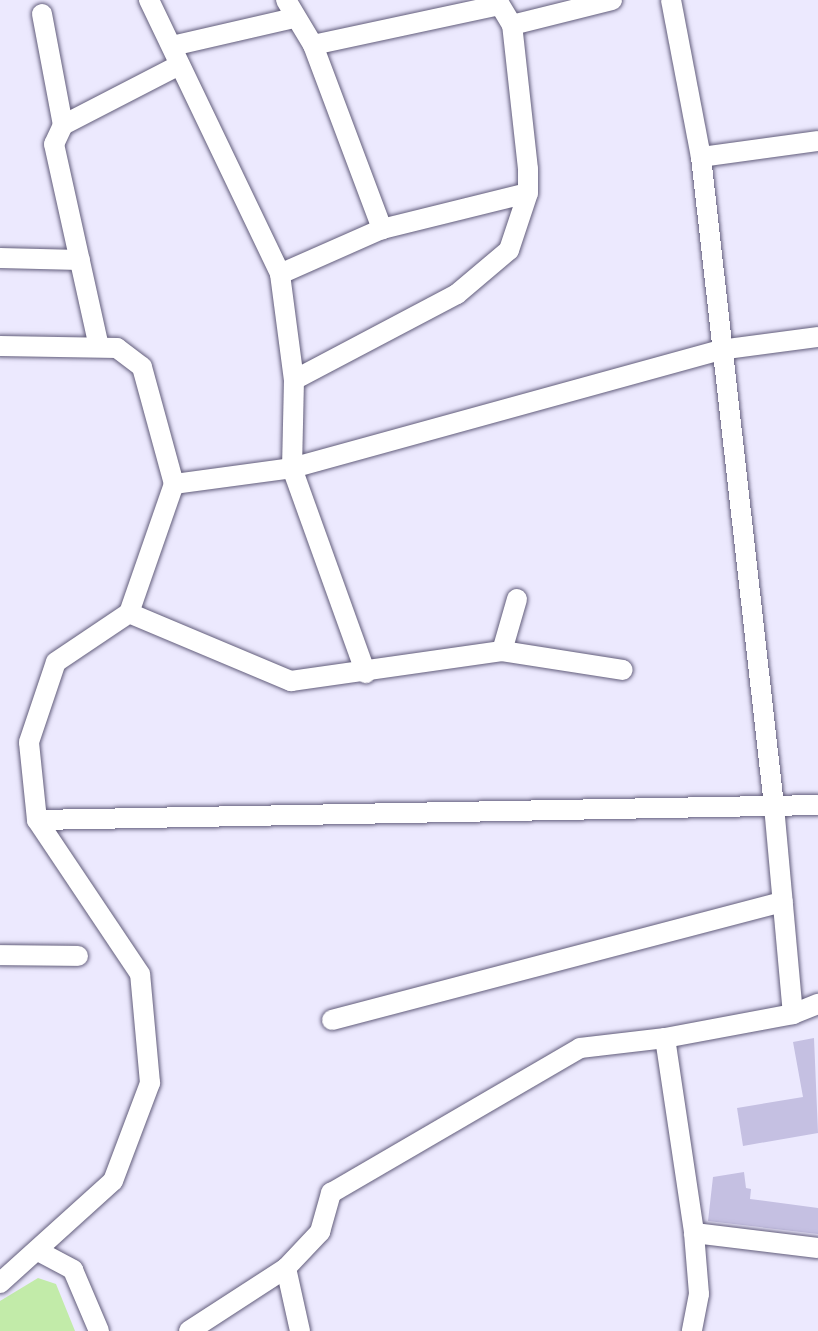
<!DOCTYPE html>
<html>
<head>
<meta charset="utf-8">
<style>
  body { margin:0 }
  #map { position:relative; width:818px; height:1331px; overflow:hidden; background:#ece9fe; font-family:Lato,sans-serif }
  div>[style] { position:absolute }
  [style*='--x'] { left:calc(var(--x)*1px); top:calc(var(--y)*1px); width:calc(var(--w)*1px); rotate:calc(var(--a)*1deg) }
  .green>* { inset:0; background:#c2eba9 }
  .building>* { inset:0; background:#c5c0e2 }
  .roads { filter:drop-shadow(0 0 2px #625d7b) drop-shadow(0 0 2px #625d7b) }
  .minor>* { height:20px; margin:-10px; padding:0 10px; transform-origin:10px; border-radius:10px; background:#fff }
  span { translate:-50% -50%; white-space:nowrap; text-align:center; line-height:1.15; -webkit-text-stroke:9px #fff; paint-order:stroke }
</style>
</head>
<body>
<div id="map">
  <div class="green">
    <div style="clip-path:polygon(38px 1278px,56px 1284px,75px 1331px,0 1331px,0 1301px)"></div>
  </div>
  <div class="building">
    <div style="clip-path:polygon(814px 1038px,818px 1133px,743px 1146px,737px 1108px,803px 1097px,793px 1042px)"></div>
    <div style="clip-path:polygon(744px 1172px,746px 1188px,751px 1189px,750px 1199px,818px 1208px,818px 1234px,708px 1221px,713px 1177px)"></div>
  </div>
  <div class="roads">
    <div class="minor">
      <div style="--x:149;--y:0;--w:304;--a:64.4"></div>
      <div style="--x:280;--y:274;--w:107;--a:82.5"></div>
      <div style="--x:294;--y:380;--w:88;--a:91.3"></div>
      <div style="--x:292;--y:468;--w:218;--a:70.2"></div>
      <div style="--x:286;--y:0;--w:52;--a:59"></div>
      <div style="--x:313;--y:45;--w:197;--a:69.4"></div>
      <div style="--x:671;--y:0;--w:160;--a:79.2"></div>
      <div style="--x:701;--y:157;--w:653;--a:83.58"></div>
      <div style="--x:774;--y:806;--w:209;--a:84.8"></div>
      <div style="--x:42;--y:14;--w:113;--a:79.3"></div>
      <div style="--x:63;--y:125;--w:21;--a:115"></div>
      <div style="--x:54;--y:144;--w:208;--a:77.5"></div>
      <div style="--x:512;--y:25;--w:103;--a:-14"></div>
      <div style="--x:313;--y:45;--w:191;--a:-12.1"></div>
      <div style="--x:172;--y:46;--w:125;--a:-12.9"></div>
      <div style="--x:63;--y:125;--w:131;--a:-27.3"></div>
      <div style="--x:701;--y:157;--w:118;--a:-7.8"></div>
      <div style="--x:0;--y:258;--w:80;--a:1.4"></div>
      <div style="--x:280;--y:274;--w:111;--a:-23.8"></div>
      <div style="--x:382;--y:229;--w:150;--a:-13.9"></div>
      <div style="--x:0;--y:346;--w:117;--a:1"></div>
      <div style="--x:117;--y:348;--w:31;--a:37"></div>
      <div style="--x:142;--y:367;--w:121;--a:74.7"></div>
      <div style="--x:174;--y:484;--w:119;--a:-7.7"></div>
      <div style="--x:292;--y:468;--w:443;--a:-15.4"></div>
      <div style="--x:719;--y:350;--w:100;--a:-7.5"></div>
      <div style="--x:294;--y:380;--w:184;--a:-27.8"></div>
      <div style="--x:457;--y:294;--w:68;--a:-40.2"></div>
      <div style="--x:509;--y:250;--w:60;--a:-71.6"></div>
      <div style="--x:528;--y:193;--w:24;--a:-90"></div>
      <div style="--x:528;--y:169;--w:145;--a:-96.3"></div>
      <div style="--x:512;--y:25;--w:29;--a:-121"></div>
      <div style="--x:129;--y:613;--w:176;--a:22.8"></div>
      <div style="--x:291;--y:681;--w:213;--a:-8.1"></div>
      <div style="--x:502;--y:651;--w:54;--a:-73.9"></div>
      <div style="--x:502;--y:651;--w:122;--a:8.9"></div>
      <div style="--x:37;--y:820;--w:78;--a:-95.9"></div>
      <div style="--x:29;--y:742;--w:84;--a:-71.4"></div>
      <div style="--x:56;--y:662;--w:88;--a:-33.9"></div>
      <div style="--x:129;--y:613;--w:137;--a:-70.8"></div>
      <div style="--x:0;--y:955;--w:78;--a:0.7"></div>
      <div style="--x:332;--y:1020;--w:466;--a:-14.7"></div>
      <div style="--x:665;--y:1038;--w:197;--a:81.5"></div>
      <div style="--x:694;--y:1233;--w:61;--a:85.3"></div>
      <div style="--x:699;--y:1294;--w:38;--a:101"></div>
      <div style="--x:694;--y:1233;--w:125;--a:6.9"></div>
      <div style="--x:38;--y:1251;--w:40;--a:28"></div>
      <div style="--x:73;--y:1270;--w:66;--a:66.9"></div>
      <div style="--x:286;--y:1268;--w:65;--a:77.5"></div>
      <div style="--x:0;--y:1283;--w:152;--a:-42.1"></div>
      <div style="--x:113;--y:1181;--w:105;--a:-69.3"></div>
      <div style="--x:150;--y:1083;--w:109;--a:-95.2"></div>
      <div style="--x:140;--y:974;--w:185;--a:-123.8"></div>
      <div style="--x:37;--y:820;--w:781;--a:-1.1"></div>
      <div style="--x:189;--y:1331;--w:116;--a:-33"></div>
      <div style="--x:286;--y:1268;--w:50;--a:-46.6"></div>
      <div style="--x:320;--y:1232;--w:41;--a:-74.2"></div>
      <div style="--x:331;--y:1193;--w:288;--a:-30.2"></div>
      <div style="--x:580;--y:1048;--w:86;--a:-6.7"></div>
      <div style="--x:665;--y:1038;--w:130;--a:-10.6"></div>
      <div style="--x:793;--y:1014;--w:27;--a:-22"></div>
    </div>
  </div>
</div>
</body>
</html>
